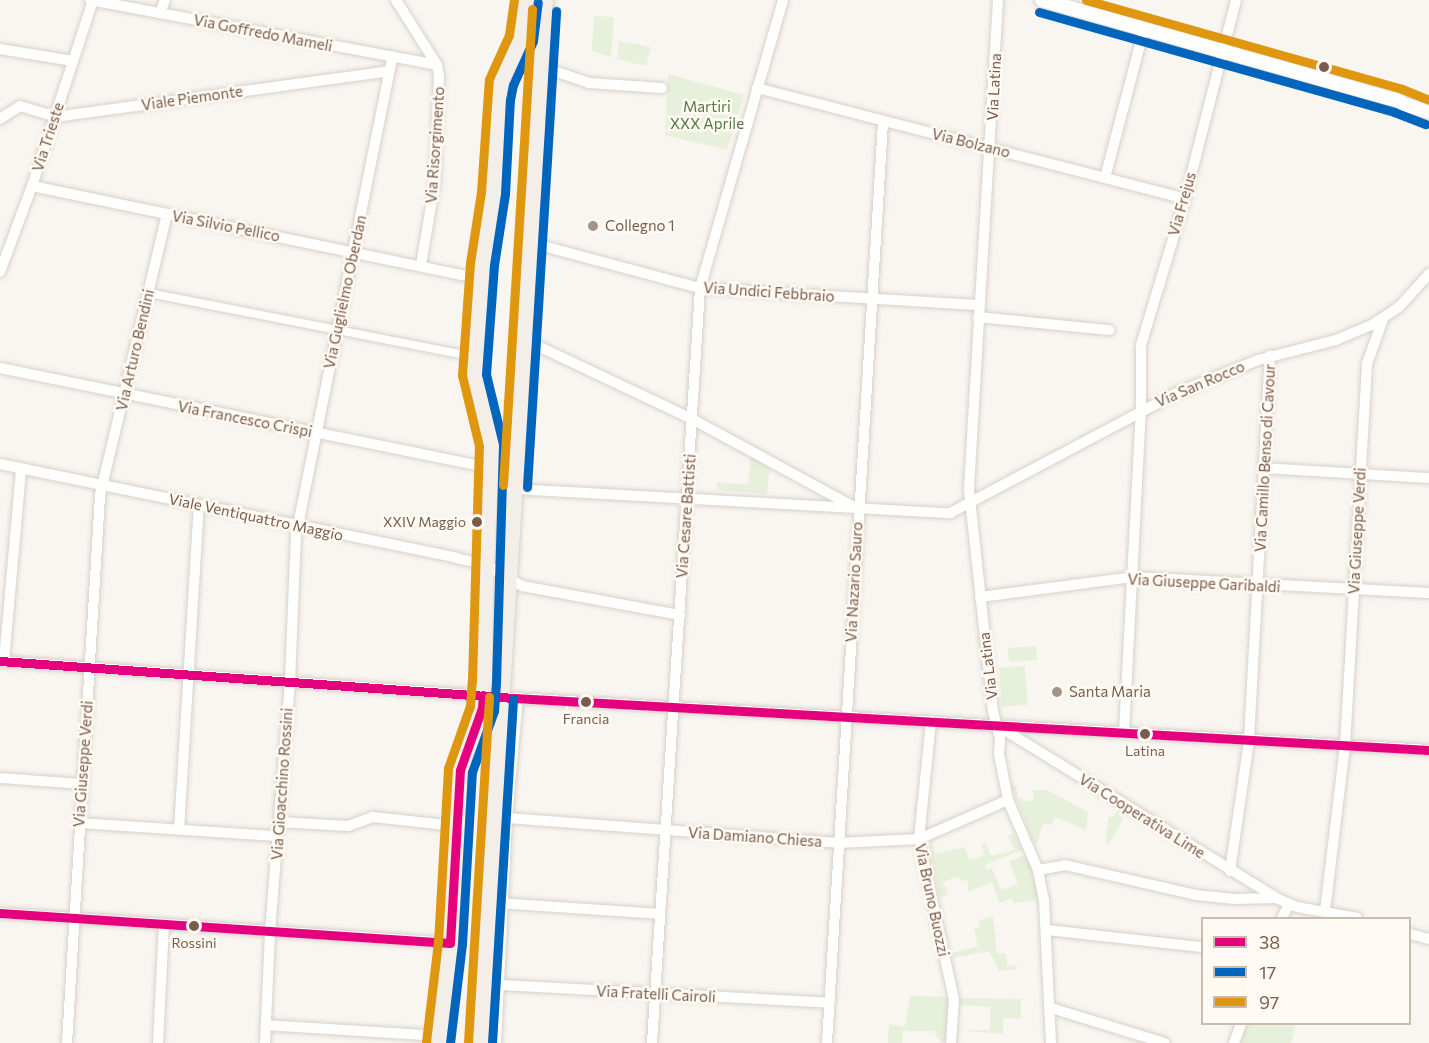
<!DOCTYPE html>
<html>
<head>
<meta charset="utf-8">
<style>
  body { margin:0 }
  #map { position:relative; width:1429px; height:1043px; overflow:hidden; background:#f9f5f0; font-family:Commissioner,sans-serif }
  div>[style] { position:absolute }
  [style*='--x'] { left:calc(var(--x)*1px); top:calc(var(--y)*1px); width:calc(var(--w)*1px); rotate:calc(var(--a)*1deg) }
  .green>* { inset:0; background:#e7f0db; transform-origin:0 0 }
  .roads { filter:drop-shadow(0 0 2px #d7d1cb) drop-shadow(0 0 2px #d7d1cb) }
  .pedestrian>* { height:8px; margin:-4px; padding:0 4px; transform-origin:4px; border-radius:4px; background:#fefefd }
  .minor>* { height:10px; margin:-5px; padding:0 5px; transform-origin:5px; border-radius:5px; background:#fefefd }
  .tertiary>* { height:14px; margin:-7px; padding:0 7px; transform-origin:7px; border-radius:7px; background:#fefefd }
  .primary>* { height:16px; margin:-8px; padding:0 8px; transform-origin:8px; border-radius:8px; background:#f3eee8 }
  .bus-1>* { height:9px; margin:-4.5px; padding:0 4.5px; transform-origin:4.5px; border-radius:4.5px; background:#e5007d }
  .bus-2>* { height:9px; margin:-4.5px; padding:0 4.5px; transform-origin:4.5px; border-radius:4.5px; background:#0065bd }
  .bus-3>* { height:9px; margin:-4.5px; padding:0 4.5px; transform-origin:4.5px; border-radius:4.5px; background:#de970f }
  .dots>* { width:16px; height:16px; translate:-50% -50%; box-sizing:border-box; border:3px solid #fffaf3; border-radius:50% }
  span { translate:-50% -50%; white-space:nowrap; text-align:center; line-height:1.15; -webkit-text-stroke:5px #fffaf3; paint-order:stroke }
  .bus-label { font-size:14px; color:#7a5c4d }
  .right { translate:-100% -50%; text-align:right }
  .street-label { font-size:15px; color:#7a5c4d }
  .park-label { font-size:15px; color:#537a41 }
  .poi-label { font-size:15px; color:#7a5c4d }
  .left { translate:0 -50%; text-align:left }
  .legend { position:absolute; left:1201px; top:917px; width:210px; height:108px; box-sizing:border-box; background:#fffaf3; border:2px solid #cabbb1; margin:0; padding:8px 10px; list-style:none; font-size:18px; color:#7a5c4d }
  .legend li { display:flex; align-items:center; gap:12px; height:30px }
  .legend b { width:30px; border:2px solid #cabbb1 }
</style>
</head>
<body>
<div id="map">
  <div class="green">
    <div style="clip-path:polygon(594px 16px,614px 17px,611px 57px,592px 51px)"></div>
    <div style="clip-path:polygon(619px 41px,651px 47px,646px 66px,617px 59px)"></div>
    <div style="clip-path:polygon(668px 74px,744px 95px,727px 150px,665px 135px)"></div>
    <div style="clip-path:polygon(751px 454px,770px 464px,767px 494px,718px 490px,716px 482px,748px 485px)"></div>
    <div style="left:1036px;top:646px;width:14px;height:28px;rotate:86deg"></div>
    <div style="left:1025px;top:666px;width:39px;height:26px;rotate:86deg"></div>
    <div style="clip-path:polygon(1011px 785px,1016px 786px,1018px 798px,1023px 798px,1024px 802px,1033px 800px,1033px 790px,1047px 790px,1088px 812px,1086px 830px,1055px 817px,1051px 825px,1043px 823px,1037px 844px,1034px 843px)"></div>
    <div style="clip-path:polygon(1120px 806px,1128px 811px,1109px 844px,1105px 843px,1109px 816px,1113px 818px)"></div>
    <div style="clip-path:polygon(1013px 833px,1022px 850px,985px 865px,987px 870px,992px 868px,1001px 890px,1018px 884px,1009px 861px,1025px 855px,1032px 870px,1039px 900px,1013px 903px,1012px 898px,999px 903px,992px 882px,968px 892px,968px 881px,960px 880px,959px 876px,943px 882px,948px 895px,940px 898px,930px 855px,930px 838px,932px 837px,935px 854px,965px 847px,969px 860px,985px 855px,981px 845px,986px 843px,991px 856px,1015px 850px,1008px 836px)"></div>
    <div style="clip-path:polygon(993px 916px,997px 954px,1006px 954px,1007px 966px,1016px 965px,1017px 969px,999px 971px,989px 951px,953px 958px,952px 953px,978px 946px,974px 929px,980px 927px,978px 921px)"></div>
    <div style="clip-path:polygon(910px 996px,947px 997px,947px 1043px,939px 1040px,934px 1031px,903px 1031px,902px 1043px,888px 1043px,889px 1024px,905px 1027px)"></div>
    <div style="clip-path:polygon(959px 998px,1021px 999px,1021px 1019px,1003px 1018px,1003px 1034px,957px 1030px,990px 1030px,990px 1007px,959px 1005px)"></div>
    <div style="clip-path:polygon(1248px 1024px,1296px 1024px,1291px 1043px,1241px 1043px)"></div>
  </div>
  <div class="roads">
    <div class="pedestrian">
      <div style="--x:149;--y:293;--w:333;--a:11.1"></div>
    </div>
    <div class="minor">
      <div style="--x:90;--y:0;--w:353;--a:10.6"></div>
      <div style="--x:396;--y:0;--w:77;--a:57.8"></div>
      <div style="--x:437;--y:65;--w:11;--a:80"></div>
      <div style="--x:439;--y:76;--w:106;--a:92.2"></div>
      <div style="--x:435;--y:182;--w:84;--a:99.6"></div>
      <div style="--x:998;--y:0;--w:491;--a:93.4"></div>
      <div style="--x:969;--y:490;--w:222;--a:83.8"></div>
      <div style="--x:993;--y:711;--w:29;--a:76"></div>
      <div style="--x:1000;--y:739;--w:15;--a:94"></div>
      <div style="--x:999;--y:754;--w:47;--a:78.9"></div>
      <div style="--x:1008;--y:800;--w:76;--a:66.8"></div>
      <div style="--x:1038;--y:870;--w:31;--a:79"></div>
      <div style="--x:1044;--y:900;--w:143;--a:87.2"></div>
      <div style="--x:160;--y:13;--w:14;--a:-69"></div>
      <div style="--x:0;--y:49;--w:74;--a:9.3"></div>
      <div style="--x:541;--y:71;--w:16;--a:4"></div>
      <div style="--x:557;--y:72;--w:34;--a:19"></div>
      <div style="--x:589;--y:83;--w:73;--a:3.9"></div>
      <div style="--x:757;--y:88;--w:442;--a:14.5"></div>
      <div style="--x:0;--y:119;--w:24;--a:-33"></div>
      <div style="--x:20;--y:106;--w:37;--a:17"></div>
      <div style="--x:55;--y:117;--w:337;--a:-7.8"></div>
      <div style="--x:1105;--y:178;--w:154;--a:-75.3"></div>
      <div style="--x:32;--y:186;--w:449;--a:11.7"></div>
      <div style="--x:528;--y:242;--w:178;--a:15"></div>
      <div style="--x:700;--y:288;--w:280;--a:3.5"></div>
      <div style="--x:0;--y:272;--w:92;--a:-69.6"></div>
      <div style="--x:32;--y:186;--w:196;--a:-71.8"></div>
      <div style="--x:978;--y:317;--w:132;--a:5.7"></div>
      <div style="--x:523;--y:339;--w:187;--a:25.3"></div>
      <div style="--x:692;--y:419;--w:187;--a:28.5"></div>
      <div style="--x:0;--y:368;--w:500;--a:11.53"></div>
      <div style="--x:0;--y:464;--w:466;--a:11.6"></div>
      <div style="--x:456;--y:558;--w:31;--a:13"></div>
      <div style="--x:486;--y:565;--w:42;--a:30.3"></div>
      <div style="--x:522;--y:586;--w:161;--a:10.4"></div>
      <div style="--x:1264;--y:468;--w:165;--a:3.5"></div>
      <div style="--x:515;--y:489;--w:436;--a:3.2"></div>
      <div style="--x:950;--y:513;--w:259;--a:-27.9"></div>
      <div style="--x:1179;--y:392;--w:85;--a:-22.1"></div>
      <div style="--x:1258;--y:360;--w:81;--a:-14.4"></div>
      <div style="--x:1336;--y:340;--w:39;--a:-23"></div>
      <div style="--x:1372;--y:325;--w:32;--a:-34"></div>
      <div style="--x:1399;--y:307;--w:45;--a:-47.7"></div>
      <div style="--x:980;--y:597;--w:154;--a:-7.4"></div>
      <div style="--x:1133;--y:577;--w:296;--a:3.1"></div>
      <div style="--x:0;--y:661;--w:515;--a:4.12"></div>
      <div style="--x:514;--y:698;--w:916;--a:3.25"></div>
      <div style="--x:4;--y:661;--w:193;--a:-84.9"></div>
      <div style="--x:931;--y:721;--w:119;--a:95.8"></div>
      <div style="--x:919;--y:839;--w:164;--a:77.7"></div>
      <div style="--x:954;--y:999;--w:44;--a:93.9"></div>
      <div style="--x:998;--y:726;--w:327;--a:31.7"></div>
      <div style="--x:1276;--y:898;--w:23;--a:23"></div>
      <div style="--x:1297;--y:907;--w:61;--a:10.4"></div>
      <div style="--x:1124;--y:732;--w:323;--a:-87"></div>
      <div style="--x:1141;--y:409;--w:64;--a:-90"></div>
      <div style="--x:1141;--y:345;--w:152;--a:-73.2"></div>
      <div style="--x:1185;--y:199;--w:205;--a:-75.6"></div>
      <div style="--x:0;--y:778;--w:82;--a:4.2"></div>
      <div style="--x:494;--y:817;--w:345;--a:4.3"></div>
      <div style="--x:838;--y:843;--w:81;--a:-2.8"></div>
      <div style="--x:919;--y:839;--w:97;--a:-23.7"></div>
      <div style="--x:279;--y:822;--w:69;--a:3.3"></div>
      <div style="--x:348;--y:826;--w:27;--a:-20"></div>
      <div style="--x:373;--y:817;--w:83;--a:6.2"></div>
      <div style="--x:79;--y:823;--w:198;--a:3.8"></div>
      <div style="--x:179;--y:830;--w:326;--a:-86.5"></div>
      <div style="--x:1038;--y:870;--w:27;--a:-10"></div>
      <div style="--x:1065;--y:865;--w:134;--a:12.9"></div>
      <div style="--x:1196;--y:895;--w:39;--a:6"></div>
      <div style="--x:1235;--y:899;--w:41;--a:-1.4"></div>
      <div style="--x:1230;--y:871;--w:132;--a:-81.7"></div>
      <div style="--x:1249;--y:740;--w:385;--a:-86.9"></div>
      <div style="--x:499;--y:903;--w:161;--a:3.9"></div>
      <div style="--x:1325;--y:911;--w:166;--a:-83.1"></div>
      <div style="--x:1345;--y:746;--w:383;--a:-86.7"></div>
      <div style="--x:1367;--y:364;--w:48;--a:-70.4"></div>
      <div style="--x:0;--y:913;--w:451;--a:3.8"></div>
      <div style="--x:1282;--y:918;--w:16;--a:-63"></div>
      <div style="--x:1047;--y:930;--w:156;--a:6.3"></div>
      <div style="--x:1410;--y:934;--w:20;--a:15"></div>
      <div style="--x:483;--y:984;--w:347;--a:3.1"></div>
      <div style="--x:1051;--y:1008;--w:119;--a:17.1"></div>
      <div style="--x:266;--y:1025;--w:173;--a:3.6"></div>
      <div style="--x:67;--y:1043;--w:549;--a:-86.55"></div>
      <div style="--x:100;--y:495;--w:289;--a:-76.6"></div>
      <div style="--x:158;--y:1043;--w:119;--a:-87.1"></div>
      <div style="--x:265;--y:1043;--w:112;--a:-87.4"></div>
      <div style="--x:270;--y:931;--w:250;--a:-85.4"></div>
      <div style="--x:290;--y:682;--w:147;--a:-87.7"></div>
      <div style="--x:296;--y:535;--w:488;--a:-78.6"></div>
      <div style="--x:496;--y:1043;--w:225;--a:-87.2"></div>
      <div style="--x:507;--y:818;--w:121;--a:-84.8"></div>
      <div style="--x:652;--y:1043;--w:757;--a:-86.36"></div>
      <div style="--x:700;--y:288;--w:300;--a:-73.9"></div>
      <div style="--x:827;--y:1043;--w:923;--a:-86.52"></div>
      <div style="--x:1234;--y:1043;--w:20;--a:-70"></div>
    </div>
    <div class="tertiary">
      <div style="--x:1042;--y:0;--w:371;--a:15.8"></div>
      <div style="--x:1399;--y:101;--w:7;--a:34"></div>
      <div style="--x:1405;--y:105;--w:25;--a:16"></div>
    </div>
    <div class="primary">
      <div style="--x:438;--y:1043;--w:101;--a:-83.2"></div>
      <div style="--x:450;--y:943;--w:173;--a:-86.7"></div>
      <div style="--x:460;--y:770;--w:66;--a:-70.5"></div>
      <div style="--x:482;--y:708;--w:27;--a:-86"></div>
      <div style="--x:484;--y:681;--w:91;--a:-89.4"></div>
      <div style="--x:485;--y:590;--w:145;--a:-87.6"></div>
      <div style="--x:491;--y:445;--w:72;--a:-103.7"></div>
      <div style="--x:474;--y:375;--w:111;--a:-85.9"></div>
      <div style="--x:482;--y:264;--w:72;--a:-81.2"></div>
      <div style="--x:493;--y:193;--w:94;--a:-87"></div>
      <div style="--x:498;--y:99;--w:18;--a:-81"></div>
      <div style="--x:501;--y:81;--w:47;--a:-65.1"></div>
      <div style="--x:521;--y:38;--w:38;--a:-83"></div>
      <div style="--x:480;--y:1043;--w:1045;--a:-86.43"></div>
    </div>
  </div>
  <div class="bus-1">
    <div style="--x:0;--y:661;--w:515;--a:4.12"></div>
    <div style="--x:514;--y:698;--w:916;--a:3.25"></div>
    <div style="--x:0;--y:913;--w:451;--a:3.8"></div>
    <div style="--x:450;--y:943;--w:173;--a:-86.7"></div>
    <div style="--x:460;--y:770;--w:66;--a:-70.5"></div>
    <div style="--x:482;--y:708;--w:13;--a:-86"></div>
  </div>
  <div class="bus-2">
    <div style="--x:1039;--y:12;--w:369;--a:15.7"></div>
    <div style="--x:1394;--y:112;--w:34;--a:21"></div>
    <div style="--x:527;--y:487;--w:477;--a:-86.5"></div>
    <div style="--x:450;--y:1043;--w:100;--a:-83.1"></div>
    <div style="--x:462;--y:944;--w:172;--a:-86.7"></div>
    <div style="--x:472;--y:772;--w:65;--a:-70.2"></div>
    <div style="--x:494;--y:711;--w:29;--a:-86"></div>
    <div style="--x:496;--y:682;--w:238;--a:-88.3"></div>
    <div style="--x:503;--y:444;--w:72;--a:-103.7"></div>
    <div style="--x:486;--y:374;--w:109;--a:-85.8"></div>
    <div style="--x:494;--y:265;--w:72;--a:-81.2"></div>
    <div style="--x:505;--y:194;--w:94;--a:-87"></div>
    <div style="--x:510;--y:100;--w:15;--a:-79"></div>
    <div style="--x:513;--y:85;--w:48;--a:-65.6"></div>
    <div style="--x:533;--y:41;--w:39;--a:-83"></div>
    <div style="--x:492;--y:1043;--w:345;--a:-86.5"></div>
  </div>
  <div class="bus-3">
    <div style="--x:1086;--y:0;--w:328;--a:15.7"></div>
    <div style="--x:1402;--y:89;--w:29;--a:22"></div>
    <div style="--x:503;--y:485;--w:477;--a:-86.5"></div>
    <div style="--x:426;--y:1042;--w:101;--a:-83.2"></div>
    <div style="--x:438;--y:942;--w:174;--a:-86.7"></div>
    <div style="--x:448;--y:768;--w:66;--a:-70.5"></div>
    <div style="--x:470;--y:706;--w:26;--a:-86"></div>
    <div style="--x:472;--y:680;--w:234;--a:-88.3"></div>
    <div style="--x:479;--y:446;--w:73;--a:-103.5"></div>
    <div style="--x:462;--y:375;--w:112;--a:-85.9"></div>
    <div style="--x:470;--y:263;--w:72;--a:-81.2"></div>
    <div style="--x:481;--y:192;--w:113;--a:-86"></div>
    <div style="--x:489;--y:79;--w:48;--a:-65.6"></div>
    <div style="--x:509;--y:35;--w:35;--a:-82"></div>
    <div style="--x:468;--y:1042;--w:346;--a:-86.5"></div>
  </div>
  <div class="dots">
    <div style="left:1324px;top:67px;background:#7a5c4d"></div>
    <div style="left:593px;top:226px;background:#a69286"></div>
    <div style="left:477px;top:522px;background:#7a5c4d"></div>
    <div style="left:1057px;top:692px;background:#a69286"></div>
    <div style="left:586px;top:702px;background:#7a5c4d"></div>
    <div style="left:1145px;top:734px;background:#7a5c4d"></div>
    <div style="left:194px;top:926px;background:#7a5c4d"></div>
  </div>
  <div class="bus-label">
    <span class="right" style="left:466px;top:522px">XXIV Maggio</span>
    <span style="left:586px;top:719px">Francia</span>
    <span style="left:1145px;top:751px">Latina</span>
    <span style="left:194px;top:943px">Rossini</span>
  </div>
  <div class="street-label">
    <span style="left:263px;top:33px;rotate:11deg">Via Goffredo Mameli</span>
    <span style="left:994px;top:87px;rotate:-87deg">Via Latina</span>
    <span style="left:192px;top:98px;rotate:-8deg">Viale Piemonte</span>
    <span style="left:48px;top:137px;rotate:-72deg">Via Trieste</span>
    <span style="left:971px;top:143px;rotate:14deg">Via Bolzano</span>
    <span style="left:435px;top:145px;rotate:-86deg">Via Risorgimento</span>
    <span style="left:1182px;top:204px;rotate:-74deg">Via Frejus</span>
    <span style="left:226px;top:226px;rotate:11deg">Via Silvio Pellico</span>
    <span style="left:345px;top:292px;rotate:-78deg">Via Guglielmo Oberdan</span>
    <span style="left:769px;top:292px;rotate:4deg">Via Undici Febbraio</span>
    <span style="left:135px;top:350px;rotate:-77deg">Via Arturo Bendini</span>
    <span style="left:1200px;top:384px;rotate:-23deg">Via San Rocco</span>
    <span style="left:245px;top:419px;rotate:11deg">Via Francesco Crispi</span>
    <span style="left:1265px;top:458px;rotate:-87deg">Via Camillo Benso di Cavour</span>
    <span style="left:686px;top:516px;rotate:-86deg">Via Cesare Battisti</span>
    <span style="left:256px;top:517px;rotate:12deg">Viale Ventiquattro Maggio</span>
    <span style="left:1357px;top:531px;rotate:-87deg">Via Giuseppe Verdi</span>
    <span style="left:854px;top:582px;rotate:-87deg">Via Nazario Sauro</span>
    <span style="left:1204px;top:583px;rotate:3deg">Via Giuseppe Garibaldi</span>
    <span style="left:988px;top:666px;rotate:-97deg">Via Latina</span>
    <span style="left:83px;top:764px;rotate:-86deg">Via Giuseppe Verdi</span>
    <span style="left:282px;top:784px;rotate:-86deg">Via Gioacchino Rossini</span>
    <span style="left:1142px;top:816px;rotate:32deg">Via Cooperativa Lime</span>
    <span style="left:755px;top:837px;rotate:4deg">Via Damiano Chiesa</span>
    <span style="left:932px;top:900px;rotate:78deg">Via Bruno Buozzi</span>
    <span style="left:656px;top:994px;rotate:3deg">Via Fratelli Cairoli</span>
  </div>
  <div class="park-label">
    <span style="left:707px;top:115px">Martiri<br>XXX Aprile</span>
  </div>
  <div class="poi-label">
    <span class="left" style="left:605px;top:226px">Collegno 1</span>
    <span class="left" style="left:1069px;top:692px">Santa Maria</span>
  </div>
  <ul class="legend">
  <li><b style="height:8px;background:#e5007d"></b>38</li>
  <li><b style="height:8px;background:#0065bd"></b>17</li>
  <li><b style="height:8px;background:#de970f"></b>97</li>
  </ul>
</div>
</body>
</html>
